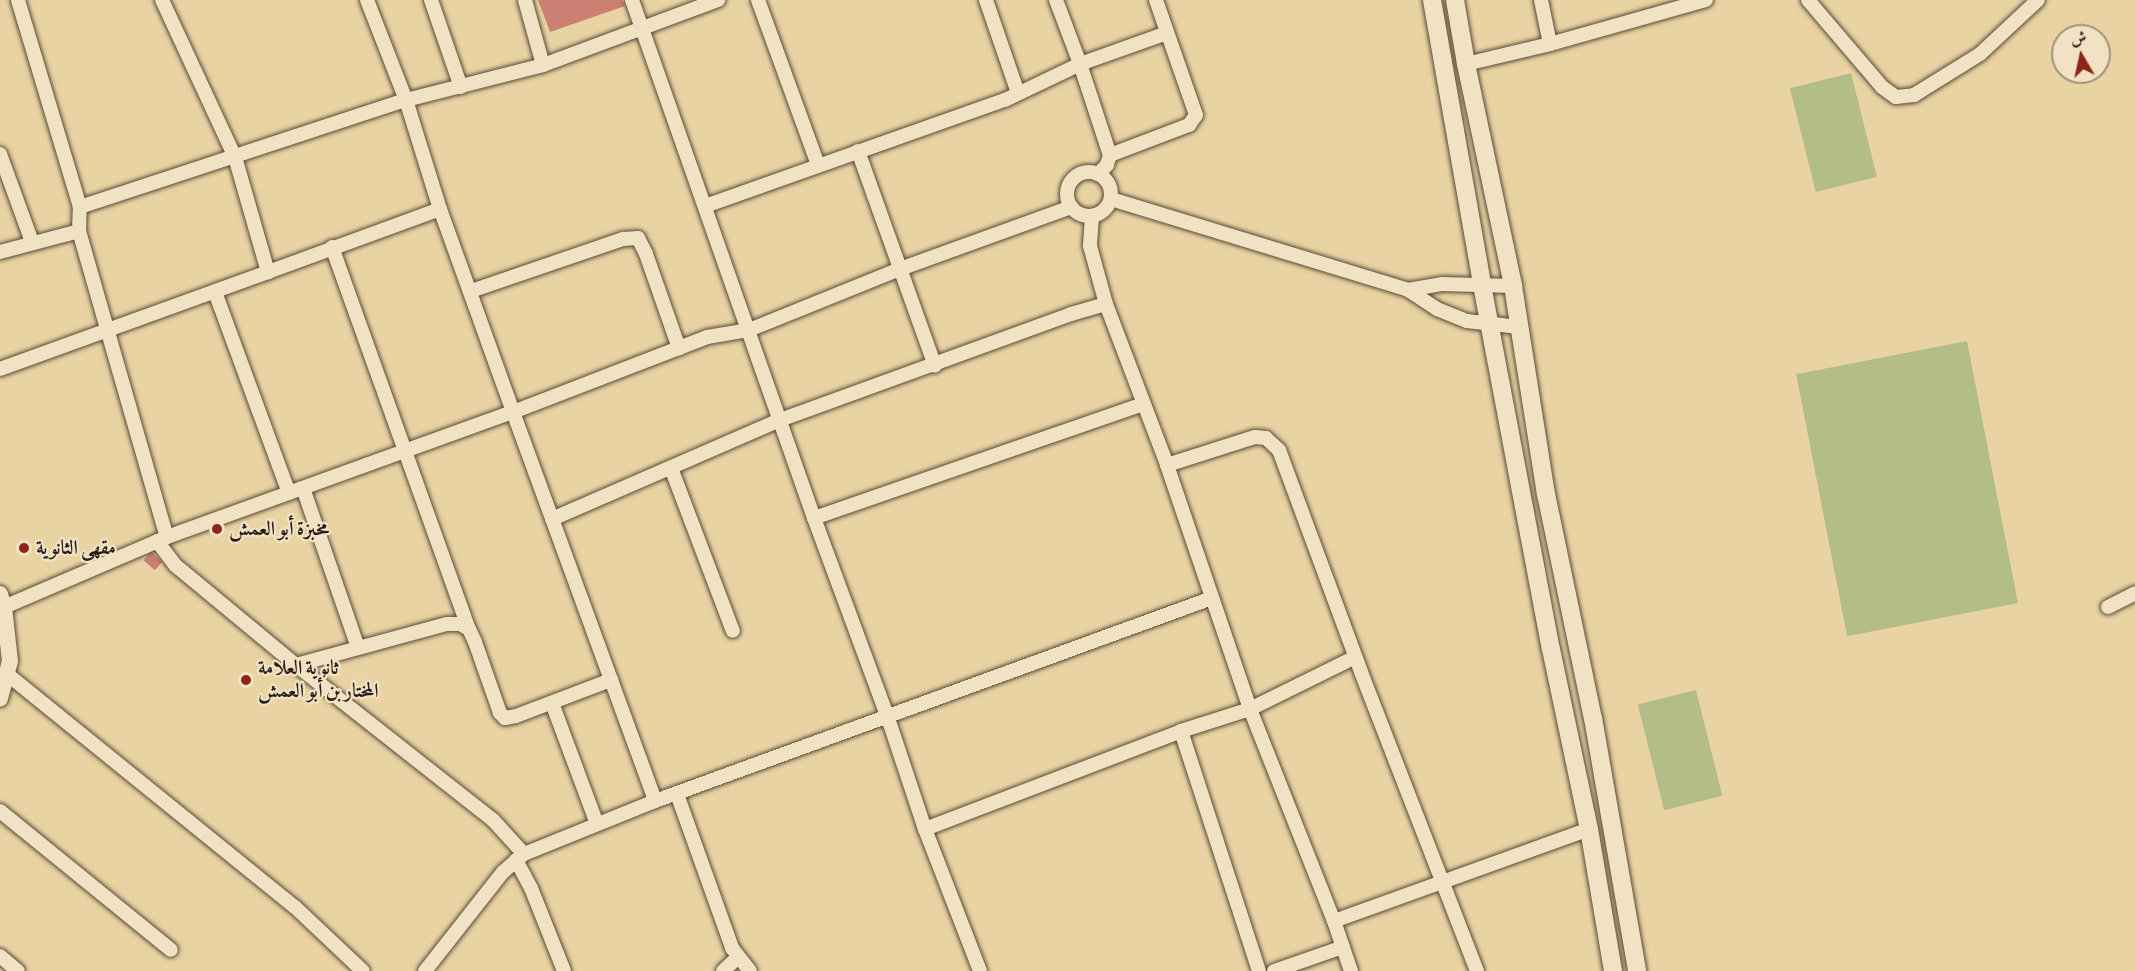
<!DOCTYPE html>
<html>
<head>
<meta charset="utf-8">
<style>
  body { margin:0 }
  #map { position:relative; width:2135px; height:971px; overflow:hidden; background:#e9d3a2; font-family:"Libre Bodoni",Amiri,serif }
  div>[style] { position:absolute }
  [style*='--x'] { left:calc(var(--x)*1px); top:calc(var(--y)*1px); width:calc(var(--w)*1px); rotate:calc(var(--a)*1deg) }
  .green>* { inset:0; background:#b2bd88; transform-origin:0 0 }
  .building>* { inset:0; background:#cc8073; transform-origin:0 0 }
  .roads { filter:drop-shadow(0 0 2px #584a39) drop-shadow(0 0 2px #584a39) }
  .minor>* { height:14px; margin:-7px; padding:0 7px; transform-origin:7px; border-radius:7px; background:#f1e2c3 }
  .minor>.ring { margin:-7px; padding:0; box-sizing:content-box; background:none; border:14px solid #f1e2c3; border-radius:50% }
  .tertiary>* { height:16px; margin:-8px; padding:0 8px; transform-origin:8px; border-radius:8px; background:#f1e2c3 }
  .secondary>* { height:18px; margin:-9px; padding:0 9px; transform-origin:9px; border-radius:9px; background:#f1e2c3 }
  .dots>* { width:16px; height:16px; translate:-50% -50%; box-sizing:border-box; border:3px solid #f1e2c3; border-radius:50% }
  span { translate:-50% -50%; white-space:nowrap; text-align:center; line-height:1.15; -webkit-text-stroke:4.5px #f1e2c3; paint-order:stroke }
  .poi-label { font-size:20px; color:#271c16; font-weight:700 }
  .left { translate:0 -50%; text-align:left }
  .north { position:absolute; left:2051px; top:24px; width:60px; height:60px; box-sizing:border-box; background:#f1e2c3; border:2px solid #a0937e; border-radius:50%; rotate:351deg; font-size:16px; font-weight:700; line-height:24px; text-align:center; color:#271c16 }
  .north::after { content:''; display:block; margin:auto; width:21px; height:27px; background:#8f2418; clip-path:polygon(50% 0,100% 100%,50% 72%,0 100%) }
</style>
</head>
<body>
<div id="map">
  <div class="green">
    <div style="left:1851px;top:73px;width:107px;height:63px;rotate:76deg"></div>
    <div style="left:1967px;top:341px;width:267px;height:174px;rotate:79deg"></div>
    <div style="left:1696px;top:690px;width:109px;height:60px;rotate:76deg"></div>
  </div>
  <div class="building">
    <div style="clip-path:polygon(538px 0,622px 0,625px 6px,550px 32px)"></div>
    <div style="left:151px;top:552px;width:15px;height:11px;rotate:42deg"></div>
  </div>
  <div class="roads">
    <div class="minor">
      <div style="--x:162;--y:0;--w:173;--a:65.1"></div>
      <div style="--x:235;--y:157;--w:120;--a:74"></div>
      <div style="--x:268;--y:272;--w:183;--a:-20.1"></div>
      <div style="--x:367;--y:0;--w:107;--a:68.7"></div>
      <div style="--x:406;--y:100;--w:114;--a:72.7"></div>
      <div style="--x:440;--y:209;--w:216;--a:70.2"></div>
      <div style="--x:513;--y:412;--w:414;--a:69.9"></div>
      <div style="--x:431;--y:0;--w:92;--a:71"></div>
      <div style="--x:525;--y:0;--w:67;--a:74.5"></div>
      <div style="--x:632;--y:0;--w:549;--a:70.64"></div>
      <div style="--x:814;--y:518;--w:210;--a:69.7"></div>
      <div style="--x:887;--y:715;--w:120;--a:71.6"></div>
      <div style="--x:925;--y:829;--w:152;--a:68.8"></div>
      <div style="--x:758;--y:0;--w:176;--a:70"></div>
      <div style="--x:986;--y:0;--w:98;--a:71"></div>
      <div style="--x:1056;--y:0;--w:68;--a:69.4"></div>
      <div style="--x:1080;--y:64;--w:96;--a:71.8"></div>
      <div style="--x:1110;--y:155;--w:10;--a:107"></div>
      <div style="--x:1107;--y:165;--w:13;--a:135"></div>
      <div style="--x:1541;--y:0;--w:45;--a:78.4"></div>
      <div style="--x:1808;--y:0;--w:114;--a:49.6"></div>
      <div style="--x:1882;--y:87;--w:17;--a:36"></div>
      <div style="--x:1896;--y:97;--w:18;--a:-6"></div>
      <div style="--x:1914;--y:95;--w:78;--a:-31.8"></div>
      <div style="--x:1980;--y:54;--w:79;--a:-43"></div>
      <div style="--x:1466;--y:64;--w:86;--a:-13.4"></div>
      <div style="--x:1550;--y:44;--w:162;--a:-15.8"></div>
      <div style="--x:858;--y:151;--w:228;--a:70.3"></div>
      <div style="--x:0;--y:154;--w:94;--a:70"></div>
      <div style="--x:1110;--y:155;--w:85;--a:-20.8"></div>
      <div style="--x:1189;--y:125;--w:12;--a:-55"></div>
      <div style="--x:1196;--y:115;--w:122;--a:-109.2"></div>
      <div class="ring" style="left:1067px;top:172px;width:30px;height:30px"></div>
      <div style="--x:1111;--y:199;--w:311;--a:17"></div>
      <div style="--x:1408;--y:290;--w:35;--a:33"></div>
      <div style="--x:1437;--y:309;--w:32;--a:22"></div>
      <div style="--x:1467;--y:321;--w:52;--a:6.6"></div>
      <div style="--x:705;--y:206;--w:318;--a:-19.5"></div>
      <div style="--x:1005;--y:100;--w:83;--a:-25.6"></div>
      <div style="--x:1080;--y:64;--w:92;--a:-19.6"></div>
      <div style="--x:80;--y:207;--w:343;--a:-18.2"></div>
      <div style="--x:406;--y:100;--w:141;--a:-14.3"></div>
      <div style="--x:543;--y:65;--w:187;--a:-20.4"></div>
      <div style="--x:1092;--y:216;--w:30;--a:94"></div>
      <div style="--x:1090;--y:246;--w:60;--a:74.6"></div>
      <div style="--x:1106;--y:304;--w:172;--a:69.2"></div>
      <div style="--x:1167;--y:465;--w:258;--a:71.2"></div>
      <div style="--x:1250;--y:709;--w:228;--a:68.4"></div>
      <div style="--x:1334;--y:921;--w:53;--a:71.2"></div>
      <div style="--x:79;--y:231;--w:318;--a:74"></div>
      <div style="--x:332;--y:247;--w:406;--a:70.3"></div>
      <div style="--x:0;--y:252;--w:82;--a:-14.9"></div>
      <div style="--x:79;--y:231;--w:24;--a:-88"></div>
      <div style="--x:80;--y:207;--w:216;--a:-106.7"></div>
      <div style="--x:1408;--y:290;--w:35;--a:-10"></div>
      <div style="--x:1442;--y:284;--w:71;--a:1.6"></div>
      <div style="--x:471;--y:291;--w:161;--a:-18.9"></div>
      <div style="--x:623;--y:239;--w:15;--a:-4"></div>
      <div style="--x:638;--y:238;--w:18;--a:63"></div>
      <div style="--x:646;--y:254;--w:100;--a:70.7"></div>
      <div style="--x:215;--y:292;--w:214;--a:69.8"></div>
      <div style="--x:0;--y:369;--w:285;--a:-19.9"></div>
      <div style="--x:1167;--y:465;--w:92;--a:-17.7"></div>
      <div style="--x:1255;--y:437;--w:11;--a:5"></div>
      <div style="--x:1266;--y:438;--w:18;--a:43"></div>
      <div style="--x:1279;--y:450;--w:237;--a:69.7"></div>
      <div style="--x:1361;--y:672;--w:321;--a:68.8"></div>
      <div style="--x:671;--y:468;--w:174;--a:69.2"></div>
      <div style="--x:303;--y:488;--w:169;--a:71"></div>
      <div style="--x:814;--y:518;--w:348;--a:-19.1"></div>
      <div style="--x:552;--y:519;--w:249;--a:-23.5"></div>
      <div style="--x:780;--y:420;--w:310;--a:-20"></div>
      <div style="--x:1071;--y:314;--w:36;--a:-16"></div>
      <div style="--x:157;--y:541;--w:30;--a:53"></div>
      <div style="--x:175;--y:565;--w:157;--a:39.6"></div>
      <div style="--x:296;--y:665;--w:251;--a:38.2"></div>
      <div style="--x:493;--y:820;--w:46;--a:47.6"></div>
      <div style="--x:4;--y:607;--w:177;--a:-23.2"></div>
      <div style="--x:167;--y:537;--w:368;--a:-19.9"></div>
      <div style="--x:513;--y:412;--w:208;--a:-21.1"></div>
      <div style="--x:707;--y:337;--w:43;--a:-9.5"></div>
      <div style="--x:749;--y:330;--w:163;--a:-22"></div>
      <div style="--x:900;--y:269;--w:182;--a:-19.9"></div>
      <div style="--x:2108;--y:607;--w:30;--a:-27"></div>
      <div style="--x:296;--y:665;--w:156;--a:-15.2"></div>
      <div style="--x:447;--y:624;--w:13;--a:0"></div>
      <div style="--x:460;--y:624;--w:10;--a:29"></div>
      <div style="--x:469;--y:629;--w:14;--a:65"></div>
      <div style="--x:475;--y:642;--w:75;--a:70.6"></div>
      <div style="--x:500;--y:713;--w:7;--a:45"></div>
      <div style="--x:505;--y:718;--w:11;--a:-10"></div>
      <div style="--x:516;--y:716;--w:102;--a:-20.8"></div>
      <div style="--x:7;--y:674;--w:370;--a:39"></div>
      <div style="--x:295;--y:907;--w:93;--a:43.3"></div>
      <div style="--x:552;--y:703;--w:129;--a:69.6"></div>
      <div style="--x:1181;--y:731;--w:252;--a:72"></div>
      <div style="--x:677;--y:794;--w:164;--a:70.3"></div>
      <div style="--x:732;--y:948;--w:29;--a:52"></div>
      <div style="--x:0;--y:811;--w:220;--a:39.1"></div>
      <div style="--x:925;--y:829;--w:274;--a:-20.9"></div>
      <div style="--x:1181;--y:731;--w:72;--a:-17.7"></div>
      <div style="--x:1250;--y:709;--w:117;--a:-26.3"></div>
      <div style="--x:516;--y:860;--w:32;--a:62"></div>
      <div style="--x:531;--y:888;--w:89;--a:68.3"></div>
      <div style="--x:1334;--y:921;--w:271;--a:-19.8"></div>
      <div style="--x:0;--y:956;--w:23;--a:40"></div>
      <div style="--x:425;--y:971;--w:126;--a:-51.8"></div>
      <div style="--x:503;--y:872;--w:28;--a:-41"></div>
      <div style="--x:524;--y:854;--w:141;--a:-22"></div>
      <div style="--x:655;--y:801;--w:593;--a:-20.02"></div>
      <div style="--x:723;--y:971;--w:19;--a:-43"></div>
      <div style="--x:1274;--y:971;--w:73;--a:-19.2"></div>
    </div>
    <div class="tertiary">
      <div style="--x:0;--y:594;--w:14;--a:73"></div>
      <div style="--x:4;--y:607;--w:54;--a:83.7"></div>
      <div style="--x:10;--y:661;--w:39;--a:105"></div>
    </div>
    <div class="secondary">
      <div style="--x:1432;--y:0;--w:289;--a:80"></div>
      <div style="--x:1482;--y:285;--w:370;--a:79.3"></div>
      <div style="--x:1551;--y:649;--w:184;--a:78.1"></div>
      <div style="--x:1589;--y:829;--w:144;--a:80.4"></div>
      <div style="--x:1455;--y:0;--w:65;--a:80.2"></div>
      <div style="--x:1466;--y:64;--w:227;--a:78"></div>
      <div style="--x:1513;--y:286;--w:211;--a:81"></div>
      <div style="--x:1546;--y:494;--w:229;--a:78.2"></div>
      <div style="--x:1593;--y:718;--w:257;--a:80.1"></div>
    </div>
  </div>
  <div class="dots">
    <div style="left:217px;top:529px;background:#8f2418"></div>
    <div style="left:24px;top:548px;background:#8f2418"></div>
    <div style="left:246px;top:680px;background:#8f2418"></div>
  </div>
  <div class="poi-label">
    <span class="left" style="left:229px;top:529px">مخبزة أبو العمش</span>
    <span class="left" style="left:36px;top:548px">مقهى الثانوية</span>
    <span class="left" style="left:258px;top:680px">ثانوية العلامة<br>المختار بن أبو العمش</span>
  </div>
  <div class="north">ش</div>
</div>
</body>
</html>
